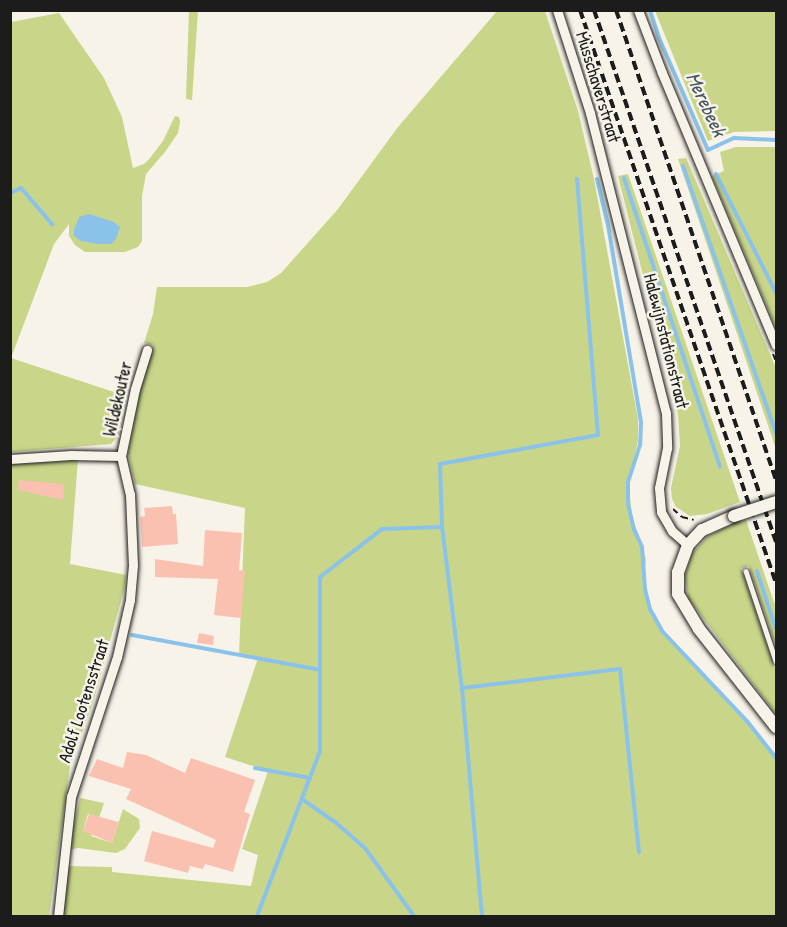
<!DOCTYPE html>
<html>
<head>
<meta charset="utf-8">
<style>
  body { margin:0 }
  #map { position:relative; width:787px; height:927px; overflow:hidden; background:#f7f3e8; font-family:"Patrick Hand",sans-serif }
  div>[style] { position:absolute }
  [style*='--x'] { left:calc(var(--x)*1px); top:calc(var(--y)*1px); width:calc(var(--w)*1px); rotate:calc(var(--a)*1deg) }
  .green>* { inset:0; background:#c9d689 }
  .water>* { inset:0; background:#8bc2e9 }
  .stream>* { height:4px; margin:-2px; padding:0 2px; transform-origin:2px; border-radius:2px; background:#8bc2e9 }
  .building>* { inset:0; background:#fac1b1 }
  .path>* { height:2px; margin-top:-1px; transform-origin:0; background:repeating-linear-gradient(90deg,#1c1c1c 0 6px,transparent 0 10.5px) }
  .roads { filter:drop-shadow(0 0 2px #1c1c1c) drop-shadow(0 0 2px #1c1c1c) }
  .service>* { height:4.5px; margin:-2.25px; padding:0 2.25px; transform-origin:2.25px; border-radius:2.25px; background:#f7f3e8 }
  .minor>* { height:9px; margin:-4.5px; padding:0 4.5px; transform-origin:4.5px; border-radius:4.5px; background:#f7f3e8 }
  .tertiary>* { height:12px; margin:-6px; padding:0 6px; transform-origin:6px; border-radius:6px; background:#f7f3e8 }
  .rail>* { height:4px; margin-top:-2px; transform-origin:0; background:repeating-linear-gradient(90deg,#1c1c1c 0 9px,transparent 0 13.5px) }
  .bridges { filter:drop-shadow(0 0 2px #1c1c1c) drop-shadow(0 0 2px #1c1c1c) }
  .tertiary-bridge>* { height:12px; margin:-6px; padding:0 6px; transform-origin:6px; border-radius:6px; background:#f7f3e8 }
  span { translate:-50% -50%; white-space:nowrap; text-align:center; line-height:1.15; -webkit-text-stroke:5px #f7f3e8; paint-order:stroke }
  .street-label { font-size:18px; color:#1c1c1c }
  .water-label { font-size:20px; color:#435664; font-style:italic }
  .frame { position:absolute; inset:0; border:12px solid #1c1c1c; pointer-events:none }
</style>
</head>
<body>
<div id="map">
  <div class="green">
    <div style="clip-path:polygon(189px 11px,198px 11px,192px 100px,186px 99px)"></div>
    <div style="clip-path:polygon(497px 11px,545px 11px,578px 111px,594px 179px,638px 419px,638px 441px,630px 478px,630px 497px,632px 516px,646px 559px,644px 576px,646px 599px,654px 619px,675px 646px,750px 723px,776px 758px,776px 916px,62px 916px,66px 866px,112px 867px,112px 872px,251px 886px,258px 855px,242px 849px,268px 771px,225px 757px,258px 658px,239px 655px,245px 508px,135px 484px,128px 453px,138px 398px,153px 345px,144px 343px,153px 314px,157px 287px,247px 287px,267px 282px,281px 273px,338px 209px,398px 127px)"></div>
    <div style="clip-path:polygon(655px 11px,776px 11px,776px 131px,734px 132px,708px 141px)"></div>
    <div style="clip-path:polygon(59px 13px,104px 78px,122px 117px,133px 168px,144px 164px,150px 158px,163px 141px,175px 116px,179px 117px,180px 122px,178px 133px,165px 152px,146px 174px,142px 196px,142px 241px,138px 247px,125px 252px,85px 252px,75px 245px,69px 236px,69px 224px,54px 244px,11px 358px,126px 396px,118px 436px,111px 444px,11px 452px,11px 22px)"></div>
    <div style="clip-path:polygon(736px 147px,776px 147px,776px 328px,712px 176px,724px 171px,720px 152px)"></div>
    <div style="clip-path:polygon(686px 158px,776px 368px,776px 449px,678px 159px)"></div>
    <div style="clip-path:polygon(628px 174px,740px 502px,707px 514px,690px 516px,676px 507px,672px 499px,671px 488px,680px 446px,678px 414px,618px 176px)"></div>
    <div style="clip-path:polygon(78px 459px,70px 564px,126px 575px,124px 590px,94px 699px,70px 766px,49px 916px,11px 916px,10px 467px,12px 464px)"></div>
    <div style="clip-path:polygon(746px 520px,776px 608px,776px 646px,749px 566px,741px 568px,776px 672px,776px 714px,688px 598px,685px 576px,692px 554px,707px 537px,724px 528px)"></div>
    <div style="clip-path:polygon(80px 798px,104px 803px,99px 818px,88px 814px,83px 831px,92px 834px,91px 836px,112px 843px,123px 809px,139px 819px,140px 828px,125px 849px,116px 853px,78px 848px,68px 850px)"></div>
  </div>
  <div class="water">
    <div style="clip-path:polygon(89px 214px,114px 222px,120px 227px,116px 239px,111px 244px,98px 244px,81px 241px,74px 236px,74px 230px,79px 217px)"></div>
  </div>
  <div class="stream">
    <div style="--x:650;--y:10;--w:29;--a:72"></div>
    <div style="--x:659;--y:38;--w:122;--a:66.4"></div>
    <div style="--x:708;--y:150;--w:29;--a:-25"></div>
    <div style="--x:734;--y:138;--w:42;--a:2.7"></div>
    <div style="--x:683;--y:166;--w:283;--a:70.8"></div>
    <div style="--x:716;--y:174;--w:133;--a:63.2"></div>
    <div style="--x:624;--y:178;--w:304;--a:71.6"></div>
    <div style="--x:597;--y:179;--w:47;--a:76.6"></div>
    <div style="--x:608;--y:225;--w:200;--a:80.5"></div>
    <div style="--x:641;--y:422;--w:23;--a:92"></div>
    <div style="--x:640;--y:445;--w:40;--a:108"></div>
    <div style="--x:628;--y:483;--w:21;--a:90"></div>
    <div style="--x:628;--y:504;--w:26;--a:77"></div>
    <div style="--x:634;--y:529;--w:20;--a:66"></div>
    <div style="--x:642;--y:547;--w:42;--a:85.9"></div>
    <div style="--x:645;--y:589;--w:21;--a:76"></div>
    <div style="--x:650;--y:609;--w:26;--a:61"></div>
    <div style="--x:663;--y:632;--w:122;--a:46.7"></div>
    <div style="--x:747;--y:721;--w:47;--a:51.9"></div>
    <div style="--x:10;--y:193;--w:12;--a:-24"></div>
    <div style="--x:21;--y:188;--w:48;--a:49.3"></div>
    <div style="--x:442;--y:526;--w:163;--a:83"></div>
    <div style="--x:462;--y:688;--w:229;--a:85"></div>
    <div style="--x:757;--y:571;--w:61;--a:71.9"></div>
    <div style="--x:132;--y:635;--w:191;--a:10.5"></div>
    <div style="--x:462;--y:688;--w:159;--a:-6.9"></div>
    <div style="--x:620;--y:669;--w:184;--a:84.1"></div>
    <div style="--x:255;--y:768;--w:56;--a:10.3"></div>
    <div style="--x:302;--y:799;--w:39;--a:35"></div>
    <div style="--x:334;--y:821;--w:41;--a:41.1"></div>
    <div style="--x:365;--y:848;--w:84;--a:54.2"></div>
    <div style="--x:257;--y:916;--w:177;--a:-69.1"></div>
    <div style="--x:320;--y:751;--w:174;--a:-90"></div>
    <div style="--x:320;--y:577;--w:78;--a:-37.7"></div>
    <div style="--x:382;--y:529;--w:60;--a:-1.9"></div>
    <div style="--x:442;--y:527;--w:63;--a:-91.8"></div>
    <div style="--x:440;--y:464;--w:161;--a:-10.4"></div>
    <div style="--x:598;--y:435;--w:257;--a:-94.7"></div>
  </div>
  <div class="building">
    <div style="clip-path:polygon(19px 480px,64px 484px,63px 500px,18px 490px)"></div>
    <div style="clip-path:polygon(172px 506px,173px 514px,176px 514px,178px 544px,142px 547px,140px 517px,145px 516px,144px 508px)"></div>
    <div style="clip-path:polygon(205px 530px,242px 533px,239px 570px,245px 571px,241px 618px,214px 615px,218px 579px,155px 577px,155px 559px,203px 566px)"></div>
    <div style="clip-path:polygon(199px 633px,214px 636px,213px 645px,197px 643px)"></div>
    <div style="clip-path:polygon(127px 752px,146px 755px,185px 773px,191px 758px,255px 780px,244px 812px,250px 814px,233px 872px,205px 864px,203px 869px,190px 866px,188px 873px,144px 861px,152px 831px,213px 848px,216px 840px,126px 799px,131px 789px,89px 776px,97px 759px,123px 768px)"></div>
    <div style="clip-path:polygon(89px 814px,119px 822px,112px 843px,83px 831px)"></div>
  </div>
  <div class="path">
    <div style="--x:773;--y:354;--w:9;--a:69"></div>
    <div style="--x:673;--y:509;--w:12;--a:42"></div>
    <div style="--x:682;--y:517;--w:12;--a:14"></div>
  </div>
  <div class="roads">
    <div class="service">
      <div style="--x:746;--y:571;--w:95;--a:71.6"></div>
    </div>
    <div class="minor">
      <div style="--x:557;--y:10;--w:108;--a:72.2"></div>
      <div style="--x:590;--y:113;--w:309;--a:75.8"></div>
      <div style="--x:666;--y:413;--w:35;--a:88"></div>
      <div style="--x:667;--y:448;--w:41;--a:101.3"></div>
      <div style="--x:659;--y:488;--w:24;--a:85"></div>
      <div style="--x:661;--y:512;--w:22;--a:60"></div>
      <div style="--x:672;--y:531;--w:21;--a:41"></div>
      <div style="--x:638;--y:10;--w:67;--a:69.1"></div>
      <div style="--x:662;--y:73;--w:295;--a:67.3"></div>
      <div style="--x:121;--y:456;--w:68;--a:-78.2"></div>
      <div style="--x:135;--y:389;--w:41;--a:-72.9"></div>
      <div style="--x:10;--y:459;--w:61;--a:-3.8"></div>
      <div style="--x:71;--y:455;--w:50;--a:1.1"></div>
      <div style="--x:121;--y:456;--w:39;--a:77"></div>
      <div style="--x:130;--y:494;--w:71;--a:87.6"></div>
      <div style="--x:133;--y:565;--w:35;--a:95"></div>
      <div style="--x:130;--y:600;--w:58;--a:102.8"></div>
      <div style="--x:117;--y:657;--w:147;--a:108.2"></div>
      <div style="--x:71;--y:797;--w:120;--a:96.2"></div>
    </div>
    <div class="tertiary">
      <div style="--x:734;--y:516;--w:35;--a:156"></div>
      <div style="--x:702;--y:530;--w:21;--a:133"></div>
      <div style="--x:688;--y:545;--w:29;--a:110"></div>
      <div style="--x:678;--y:572;--w:22;--a:90"></div>
      <div style="--x:678;--y:594;--w:41;--a:59"></div>
      <div style="--x:699;--y:629;--w:125;--a:51.8"></div>
    </div>
  </div>
  <div class="rail">
    <div style="--x:580;--y:10;--w:606;--a:71.12"></div>
    <div style="--x:594;--y:10;--w:562;--a:71.11"></div>
    <div style="--x:616;--y:10;--w:496;--a:71.2"></div>
  </div>
  <div class="bridges">
    <div class="tertiary-bridge">
      <div style="--x:734;--y:516;--w:44;--a:-18.4"></div>
    </div>
  </div>
  <div class="street-label">
    <span style="left:598px;top:87px;rotate:73deg">Musschaverstraat</span>
    <span style="left:666px;top:341px;rotate:76deg">Halewijnstationstraat</span>
    <span style="left:118px;top:399px;rotate:-77deg">Wildekouter</span>
    <span style="left:84px;top:701px;rotate:-72deg">Adolf Lootensstraat</span>
  </div>
  <div class="water-label">
    <span style="left:707px;top:104px;rotate:65deg">Merebeek</span>
  </div>
  <div class="frame"></div>
</div>
</body>
</html>
